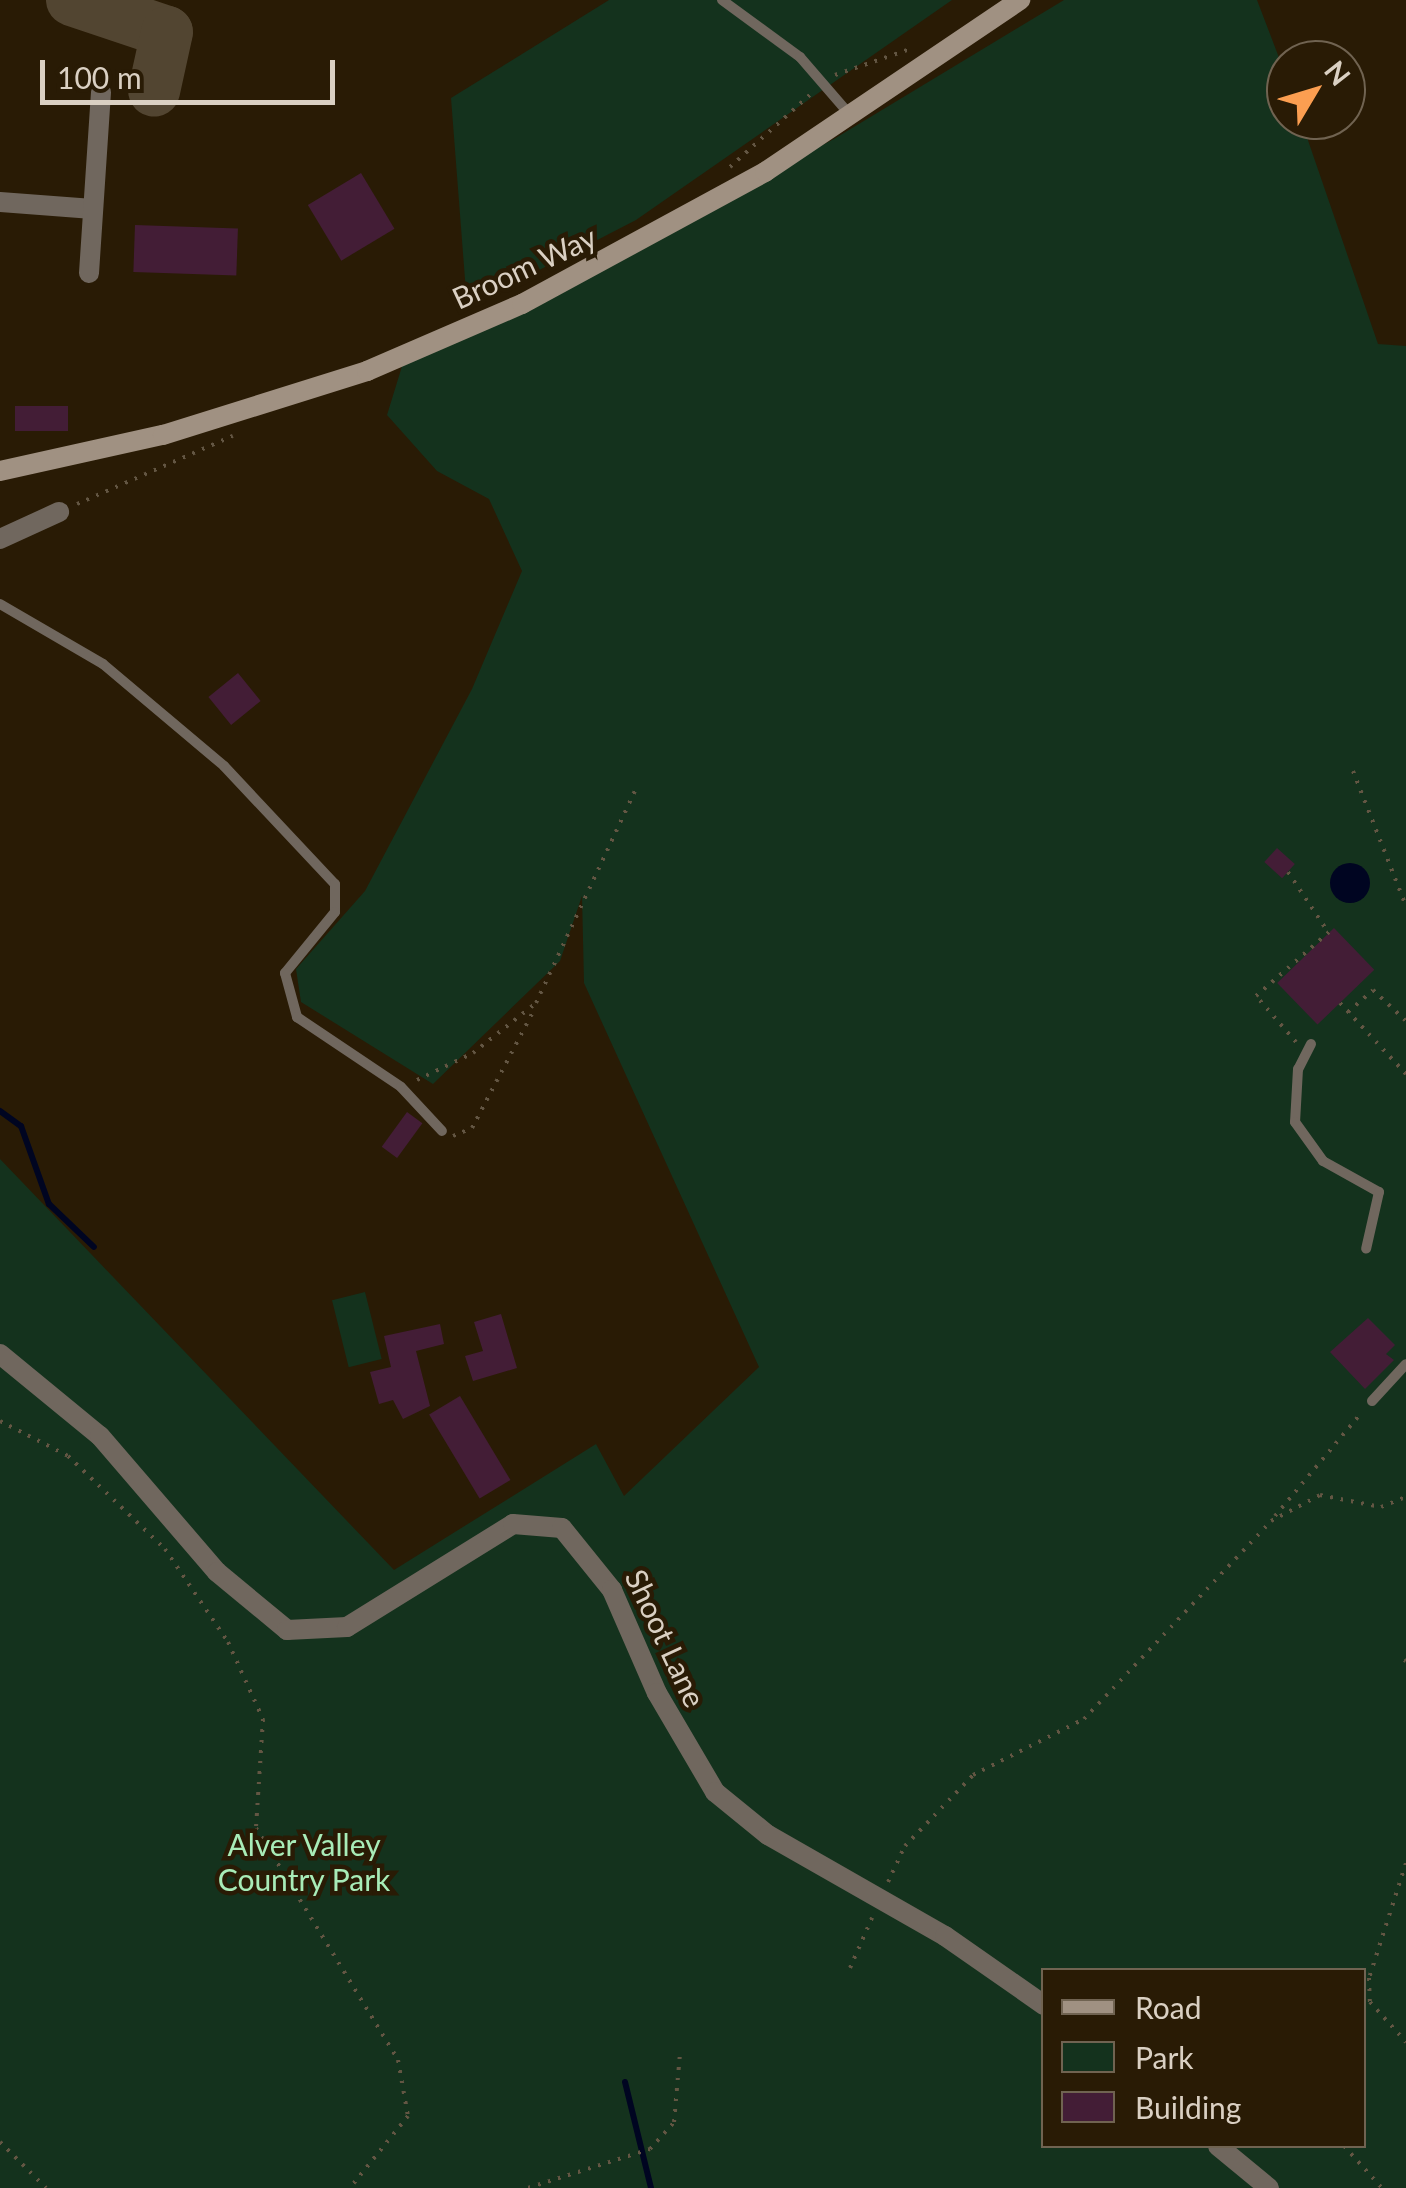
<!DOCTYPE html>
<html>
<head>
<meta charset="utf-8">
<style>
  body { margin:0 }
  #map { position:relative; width:1406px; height:2188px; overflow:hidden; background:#291b05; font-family:Lato,sans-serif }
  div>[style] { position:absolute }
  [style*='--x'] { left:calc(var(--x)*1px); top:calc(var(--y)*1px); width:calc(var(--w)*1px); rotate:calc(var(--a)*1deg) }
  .green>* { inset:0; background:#14321d; transform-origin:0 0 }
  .water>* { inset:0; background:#000521 }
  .round { border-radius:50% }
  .stream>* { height:6px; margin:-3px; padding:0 3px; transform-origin:3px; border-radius:3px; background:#000521 }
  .taxiway>* { height:52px; margin:-26px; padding:0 26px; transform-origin:26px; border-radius:26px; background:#524531 }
  .building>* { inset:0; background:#431d36; transform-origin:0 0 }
  .path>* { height:4px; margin-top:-2px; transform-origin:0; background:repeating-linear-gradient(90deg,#635643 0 2.5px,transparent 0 10.5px) }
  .lane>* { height:10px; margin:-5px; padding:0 5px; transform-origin:5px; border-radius:5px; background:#70675e }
  .street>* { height:20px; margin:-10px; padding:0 10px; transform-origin:10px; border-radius:10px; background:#70675e }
  .secondary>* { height:20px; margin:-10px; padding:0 10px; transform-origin:10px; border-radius:10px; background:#a09182 }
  span { translate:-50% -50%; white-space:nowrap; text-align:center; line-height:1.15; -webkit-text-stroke:9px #291b05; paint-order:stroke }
  .street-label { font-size:30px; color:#dad0c3 }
  .park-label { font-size:30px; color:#a8ecb8 }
  .legend { position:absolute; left:1041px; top:1968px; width:325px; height:180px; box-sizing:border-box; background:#291b05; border:2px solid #706351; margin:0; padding:12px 18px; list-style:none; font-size:30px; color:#dad0c3 }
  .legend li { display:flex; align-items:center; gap:20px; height:50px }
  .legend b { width:50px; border:2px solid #706351 }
  .north { position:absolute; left:1266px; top:40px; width:100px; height:100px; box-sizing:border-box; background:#291b05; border:2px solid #706351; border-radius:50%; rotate:52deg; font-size:28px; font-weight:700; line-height:40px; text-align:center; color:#dad0c3 }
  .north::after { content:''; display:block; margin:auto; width:35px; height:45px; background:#fb9e51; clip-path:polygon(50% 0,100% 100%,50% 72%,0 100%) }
  .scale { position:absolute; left:40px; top:60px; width:295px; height:45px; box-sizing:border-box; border:5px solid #dad0c3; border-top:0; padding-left:12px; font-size:30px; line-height:35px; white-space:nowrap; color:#dad0c3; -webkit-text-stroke:8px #291b05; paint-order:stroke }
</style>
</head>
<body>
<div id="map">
  <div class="green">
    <div style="clip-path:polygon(609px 0,952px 0,636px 220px,516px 282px,466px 292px,451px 98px)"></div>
    <div style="clip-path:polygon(evenodd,1064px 0,1257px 0,1286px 76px,1286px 120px,1301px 120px,1378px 344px,1406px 346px,1406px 2188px,0 2188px,0 1159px,394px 1570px,596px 1444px,624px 1496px,759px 1367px,584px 983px,582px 896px,560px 961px,433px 1084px,301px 1002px,296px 969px,365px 891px,472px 689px,522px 571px,489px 499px,437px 471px,387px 415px,403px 363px,834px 139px,1064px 0,1044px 1970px,1364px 1970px,1364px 2146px,1044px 2146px,1044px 1970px)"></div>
    <div style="left:365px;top:1292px;width:69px;height:34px;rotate:76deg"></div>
  </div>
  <div class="water">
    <div class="round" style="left:1330px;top:863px;width:40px;height:40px"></div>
  </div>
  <div class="stream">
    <div style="--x:0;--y:1111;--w:26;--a:36"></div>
    <div style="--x:21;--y:1126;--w:83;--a:70.3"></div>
    <div style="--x:49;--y:1204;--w:62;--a:43.7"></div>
    <div style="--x:625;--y:2082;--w:109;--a:76.2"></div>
  </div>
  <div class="taxiway">
    <div style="--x:72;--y:0;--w:100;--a:18.6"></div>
    <div style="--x:167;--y:32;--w:60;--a:102.4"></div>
  </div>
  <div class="building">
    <div style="left:361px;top:173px;width:65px;height:62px;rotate:59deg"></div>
    <div style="left:135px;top:225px;width:103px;height:47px;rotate:2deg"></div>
    <div style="left:15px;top:406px;width:53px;height:25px"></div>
    <div style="left:238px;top:673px;width:36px;height:38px;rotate:51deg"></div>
    <div style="left:1277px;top:848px;width:24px;height:19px;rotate:42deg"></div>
    <div style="left:1334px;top:928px;width:58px;height:79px;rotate:46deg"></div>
    <div style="left:407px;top:1112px;width:19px;height:43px;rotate:36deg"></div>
    <div style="clip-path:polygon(501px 1314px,517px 1368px,473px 1381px,465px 1356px,483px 1351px,474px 1322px)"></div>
    <div style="clip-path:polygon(1368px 1318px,1395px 1345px,1386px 1354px,1394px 1360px,1365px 1389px,1330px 1352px)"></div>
    <div style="clip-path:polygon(440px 1324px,444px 1344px,416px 1351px,430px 1406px,403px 1419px,393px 1400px,379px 1404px,370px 1372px,391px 1367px,384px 1336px)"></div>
    <div style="left:460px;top:1396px;width:98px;height:36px;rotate:59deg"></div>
  </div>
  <div class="path">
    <div style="--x:835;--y:75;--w:79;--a:-19.1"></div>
    <div style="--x:730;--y:167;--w:110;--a:-42.1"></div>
    <div style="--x:77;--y:504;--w:170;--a:-23.6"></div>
    <div style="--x:1353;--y:771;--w:145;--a:68.6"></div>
    <div style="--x:1288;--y:872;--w:69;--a:56.3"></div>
    <div style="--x:1340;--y:1003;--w:97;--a:47.1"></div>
    <div style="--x:1348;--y:1012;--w:33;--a:-41"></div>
    <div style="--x:1373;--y:990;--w:45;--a:43.2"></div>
    <div style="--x:1296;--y:1042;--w:61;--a:-131"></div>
    <div style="--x:1256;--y:996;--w:97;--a:-41.2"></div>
    <div style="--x:417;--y:1080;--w:62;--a:-25.7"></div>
    <div style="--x:473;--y:1053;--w:80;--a:-38.4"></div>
    <div style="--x:536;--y:1003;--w:236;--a:-65"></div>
    <div style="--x:453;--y:1136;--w:21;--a:-23"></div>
    <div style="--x:472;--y:1128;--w:136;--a:-62.3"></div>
    <div style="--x:0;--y:1421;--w:76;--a:27.2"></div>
    <div style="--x:68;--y:1456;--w:134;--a:43.8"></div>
    <div style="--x:165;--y:1549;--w:112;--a:55.9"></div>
    <div style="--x:228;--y:1642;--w:85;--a:65.6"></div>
    <div style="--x:263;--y:1719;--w:109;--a:93.7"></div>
    <div style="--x:256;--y:1828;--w:272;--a:58.5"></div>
    <div style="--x:398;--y:2060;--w:57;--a:79.9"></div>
    <div style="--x:408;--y:2116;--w:92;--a:128.9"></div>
    <div style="--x:1275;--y:1516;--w:136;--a:-50.1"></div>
    <div style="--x:1404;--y:1660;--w:2;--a:27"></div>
    <div style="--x:1406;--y:1863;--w:121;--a:107.8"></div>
    <div style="--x:1369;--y:1978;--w:24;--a:88"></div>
    <div style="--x:1370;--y:2002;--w:54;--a:48"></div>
    <div style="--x:888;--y:1882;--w:40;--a:-65"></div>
    <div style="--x:905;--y:1846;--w:98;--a:-46.2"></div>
    <div style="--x:973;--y:1775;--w:124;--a:-26.8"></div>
    <div style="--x:1084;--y:1719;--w:272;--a:-46.6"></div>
    <div style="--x:1271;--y:1521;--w:55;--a:-28"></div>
    <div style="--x:1320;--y:1495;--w:62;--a:11.1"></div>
    <div style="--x:1381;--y:1507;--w:27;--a:-22"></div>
    <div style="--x:850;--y:1968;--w:55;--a:-66.3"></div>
    <div style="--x:0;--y:2142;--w:65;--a:45"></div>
    <div style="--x:1344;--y:2146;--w:57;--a:47.9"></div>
    <div style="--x:528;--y:2188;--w:128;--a:-17.7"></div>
    <div style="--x:650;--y:2149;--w:36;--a:-48"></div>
    <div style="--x:674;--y:2122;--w:69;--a:-85"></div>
  </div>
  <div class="lane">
    <div style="--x:722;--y:0;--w:97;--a:36.2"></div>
    <div style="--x:800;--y:57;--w:77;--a:49.2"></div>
    <div style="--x:0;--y:604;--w:119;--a:30.2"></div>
    <div style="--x:103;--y:664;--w:158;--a:40.1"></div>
    <div style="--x:224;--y:766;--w:162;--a:46.8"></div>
    <div style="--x:335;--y:884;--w:28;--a:90"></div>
    <div style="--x:335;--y:912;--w:79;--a:129.3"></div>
    <div style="--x:285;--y:973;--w:46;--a:74.7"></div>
    <div style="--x:297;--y:1017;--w:125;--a:33.9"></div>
    <div style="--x:401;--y:1087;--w:60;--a:47"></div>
    <div style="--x:1311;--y:1044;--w:28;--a:117"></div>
    <div style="--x:1298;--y:1069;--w:53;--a:93.2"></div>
    <div style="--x:1295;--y:1122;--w:48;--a:54.3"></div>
    <div style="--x:1323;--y:1161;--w:64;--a:29"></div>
    <div style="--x:1379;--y:1192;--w:58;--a:102.8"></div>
    <div style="--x:1372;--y:1401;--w:50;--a:-47.4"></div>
  </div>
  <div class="street">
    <div style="--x:0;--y:202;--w:93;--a:4.3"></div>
    <div style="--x:89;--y:273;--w:181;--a:-86.2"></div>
    <div style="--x:0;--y:539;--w:65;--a:-24.6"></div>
    <div style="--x:0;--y:1354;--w:129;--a:39.4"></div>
    <div style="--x:100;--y:1436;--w:179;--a:49.3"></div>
    <div style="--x:217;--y:1572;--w:91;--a:39.6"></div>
    <div style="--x:287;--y:1630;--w:60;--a:-2.9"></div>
    <div style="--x:347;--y:1627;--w:195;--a:-31.8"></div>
    <div style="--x:513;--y:1524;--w:49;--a:4.7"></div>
    <div style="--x:562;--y:1528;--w:80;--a:51.1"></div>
    <div style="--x:612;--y:1590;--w:112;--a:66.4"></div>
    <div style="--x:657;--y:1693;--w:115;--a:59.6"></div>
    <div style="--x:715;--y:1792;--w:68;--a:39.1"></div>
    <div style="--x:768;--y:1835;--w:204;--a:29.7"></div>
    <div style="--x:945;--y:1936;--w:121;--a:34.9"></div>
    <div style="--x:1218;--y:2146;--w:66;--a:39.5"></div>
  </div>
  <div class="secondary">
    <div style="--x:0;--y:471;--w:167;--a:-12.5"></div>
    <div style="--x:163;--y:435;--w:214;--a:-17.4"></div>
    <div style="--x:367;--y:371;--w:169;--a:-23.4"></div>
    <div style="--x:522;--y:304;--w:277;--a:-28.5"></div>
    <div style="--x:765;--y:172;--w:308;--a:-34"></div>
  </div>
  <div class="street-label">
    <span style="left:524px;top:267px;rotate:-25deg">Broom Way</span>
    <span style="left:666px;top:1638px;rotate:65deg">Shoot Lane</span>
  </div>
  <div class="park-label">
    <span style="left:304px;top:1861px">Alver Valley<br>Country Park</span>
  </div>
  <ul class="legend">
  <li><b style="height:12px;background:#a09182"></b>Road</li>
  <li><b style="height:28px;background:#14321d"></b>Park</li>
  <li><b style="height:28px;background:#431d36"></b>Building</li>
  </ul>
  <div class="north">N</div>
  <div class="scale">100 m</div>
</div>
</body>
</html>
